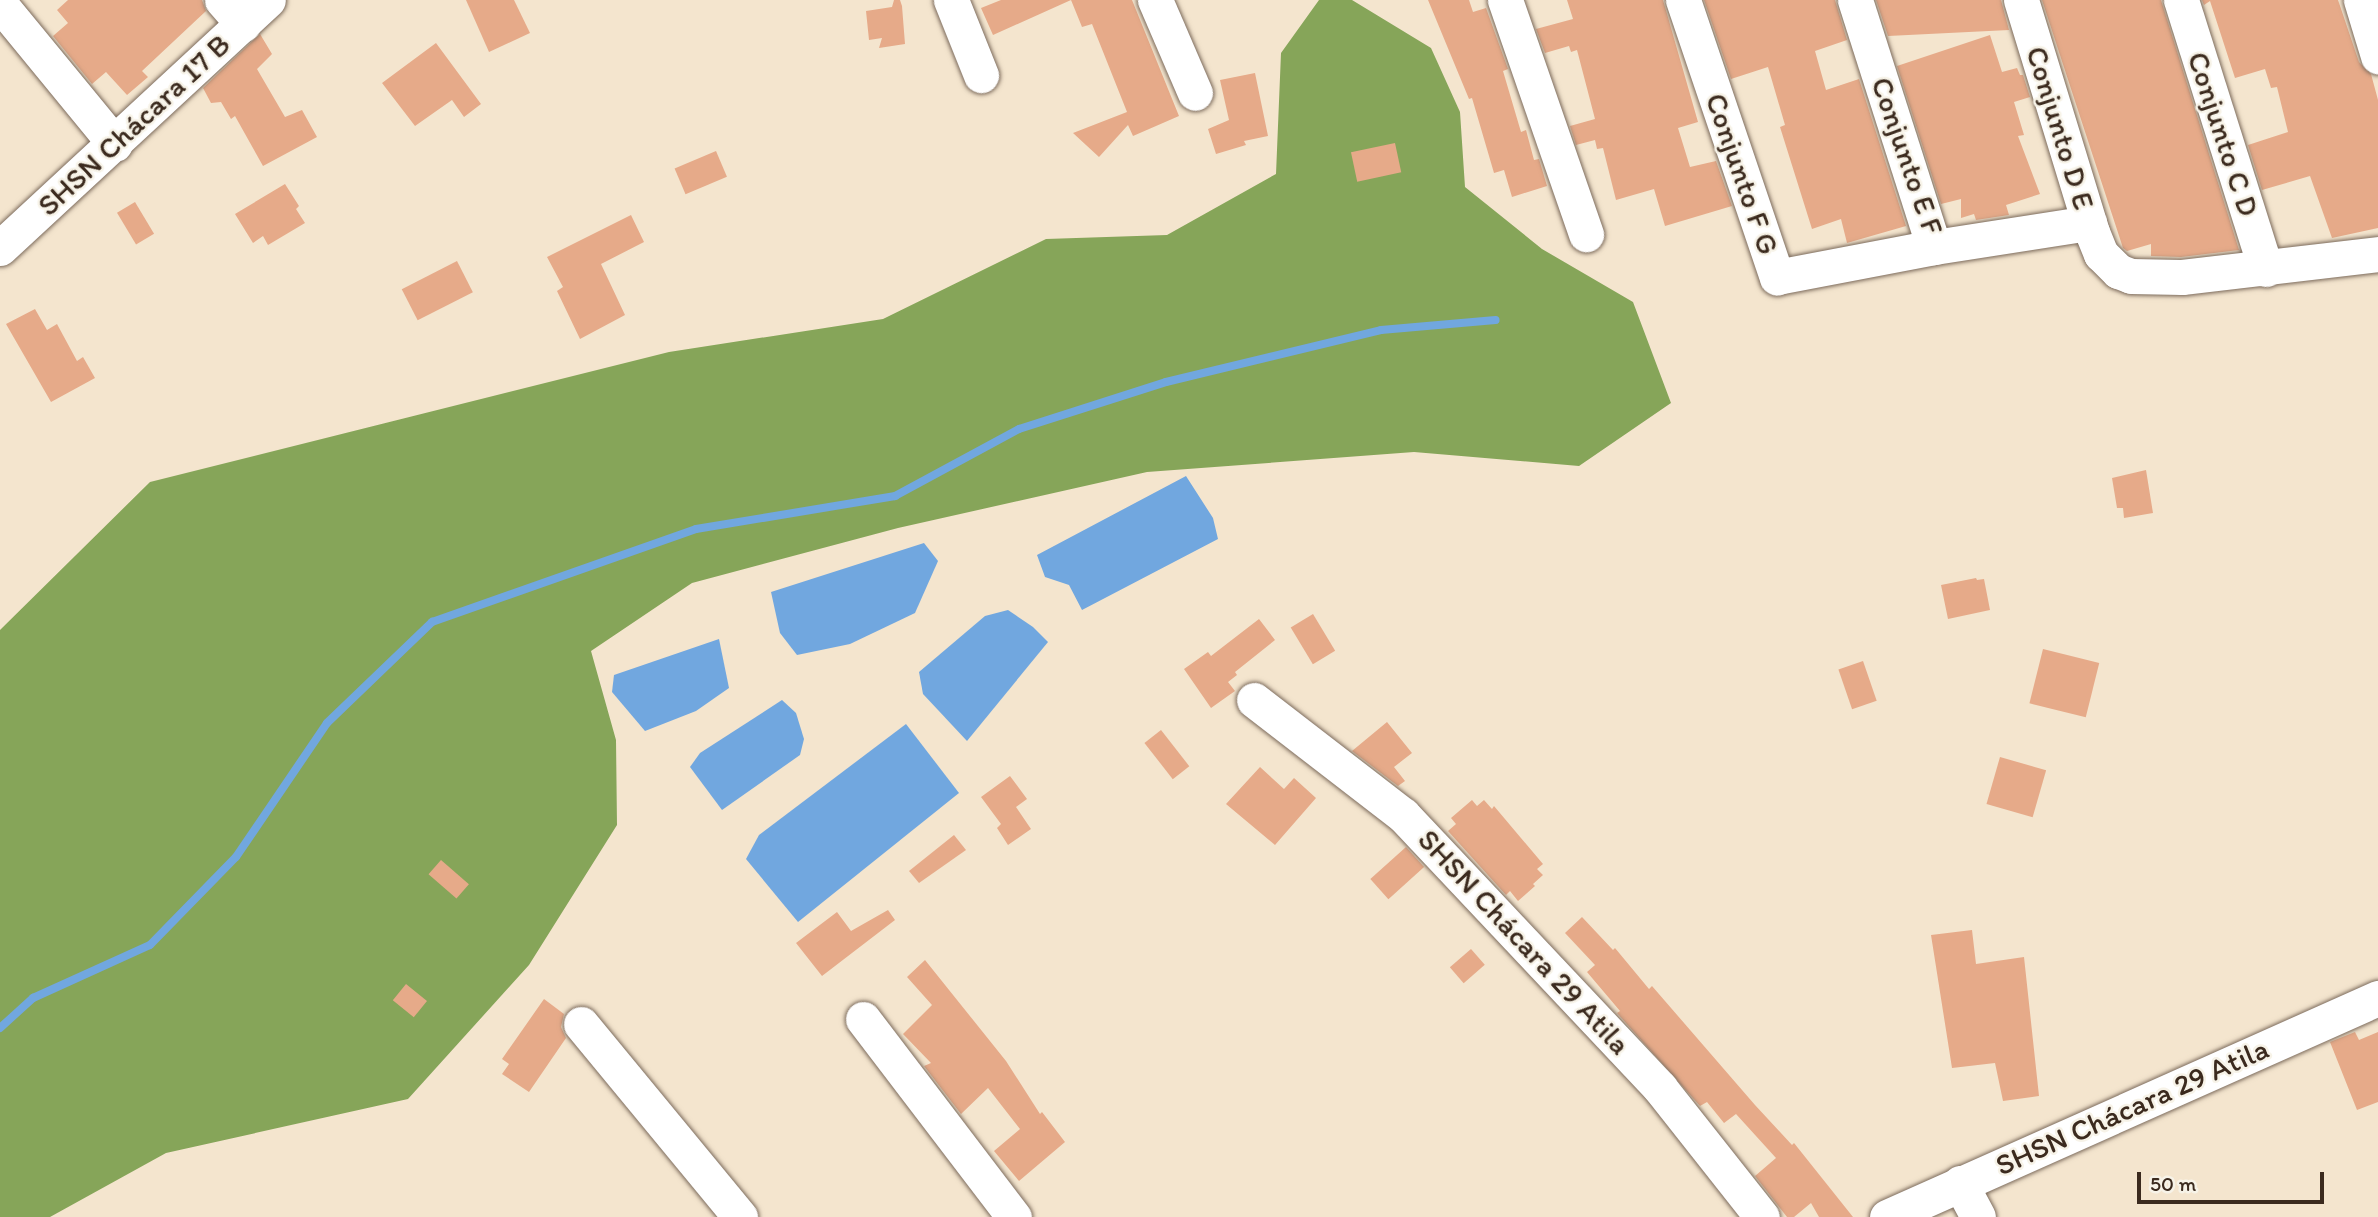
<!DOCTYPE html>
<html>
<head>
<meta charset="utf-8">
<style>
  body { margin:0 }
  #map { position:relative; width:2378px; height:1217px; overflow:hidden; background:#f4e5ce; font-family:Itim,sans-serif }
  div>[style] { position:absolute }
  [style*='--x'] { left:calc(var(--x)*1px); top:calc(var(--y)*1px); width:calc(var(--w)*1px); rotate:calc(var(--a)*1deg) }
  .forest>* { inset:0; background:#86a559 }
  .water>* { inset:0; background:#71a7df }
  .stream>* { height:8px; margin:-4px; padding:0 4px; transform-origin:4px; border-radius:4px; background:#71a7df }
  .building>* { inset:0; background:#e6aa89; transform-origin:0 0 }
  .roads { filter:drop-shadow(0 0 2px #7c6b5c) drop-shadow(0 0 2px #7c6b5c) }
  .minor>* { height:35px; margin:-17.5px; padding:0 17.5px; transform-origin:17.5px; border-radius:17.5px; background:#fff }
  span { translate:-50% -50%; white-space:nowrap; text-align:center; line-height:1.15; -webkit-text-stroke:5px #f7f3e8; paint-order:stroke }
  .street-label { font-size:30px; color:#3b2a1e }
  .scale { position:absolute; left:2137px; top:1172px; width:187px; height:32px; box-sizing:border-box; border:4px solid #3b2a1e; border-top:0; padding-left:9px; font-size:21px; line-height:24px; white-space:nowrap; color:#3b2a1e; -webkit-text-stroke:5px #f7f3e8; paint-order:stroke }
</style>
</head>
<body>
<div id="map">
  <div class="forest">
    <div style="clip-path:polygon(1319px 0,1352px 0,1431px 48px,1460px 112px,1465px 187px,1542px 249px,1633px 302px,1671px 403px,1579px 466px,1414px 452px,1147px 472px,898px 528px,692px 583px,591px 651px,616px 740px,617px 825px,529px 965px,408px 1099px,166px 1153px,50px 1217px,0 1217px,0 630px,150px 482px,669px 352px,883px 319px,1046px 239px,1167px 235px,1276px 174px,1281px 53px)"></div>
  </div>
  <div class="water">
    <div style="clip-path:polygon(1186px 476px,1213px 518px,1218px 539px,1082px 610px,1069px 585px,1045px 577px,1037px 555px)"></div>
    <div style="clip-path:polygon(924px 543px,938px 561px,915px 613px,850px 644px,797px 655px,780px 633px,771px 592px)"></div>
    <div style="clip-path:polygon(1008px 610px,1033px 627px,1048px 642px,967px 741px,923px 694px,919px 672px,985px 616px)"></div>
    <div style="clip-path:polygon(719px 639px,729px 688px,696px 711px,645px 731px,612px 692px,614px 675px)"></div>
    <div style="clip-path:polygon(782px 700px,796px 713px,804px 739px,800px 755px,722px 810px,690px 767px,700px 753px)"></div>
    <div style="clip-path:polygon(906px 724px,959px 793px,798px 922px,746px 859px,759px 835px)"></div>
  </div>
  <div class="stream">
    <div style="--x:0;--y:1028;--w:45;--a:-42.3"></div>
    <div style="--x:33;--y:998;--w:128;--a:-24.4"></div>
    <div style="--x:150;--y:945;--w:123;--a:-45.7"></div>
    <div style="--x:236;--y:857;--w:162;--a:-55.8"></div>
    <div style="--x:327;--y:723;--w:146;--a:-43.9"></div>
    <div style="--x:432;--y:622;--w:280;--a:-19.4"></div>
    <div style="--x:696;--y:529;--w:202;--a:-9.4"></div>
    <div style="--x:895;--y:496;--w:141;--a:-28.4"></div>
    <div style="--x:1019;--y:429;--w:154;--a:-17.7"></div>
    <div style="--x:1166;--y:382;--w:221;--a:-13.6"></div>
    <div style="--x:1381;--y:330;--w:115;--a:-5"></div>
  </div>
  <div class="building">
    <div style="clip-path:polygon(68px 0,202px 0,206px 11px,142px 71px,148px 77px,127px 95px,106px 72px,92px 84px,53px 36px,68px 23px,57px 10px)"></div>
    <div style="clip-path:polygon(466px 0,514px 0,530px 33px,489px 52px)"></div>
    <div style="clip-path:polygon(894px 0,900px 0,902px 6px,905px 44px,879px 48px,882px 38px,869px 40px,866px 11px,892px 7px)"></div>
    <div style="clip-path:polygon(1001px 0,1132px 0,1179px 116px,1133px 136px,1128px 125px,1099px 157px,1073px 133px,1127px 112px,1092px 24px,1082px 27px,1071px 0,993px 35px,981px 8px)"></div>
    <div style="clip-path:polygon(1428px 0,1469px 0,1473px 12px,1486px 8px,1508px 69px,1503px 71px,1521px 132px,1526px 130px,1534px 160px,1539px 159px,1547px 186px,1512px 197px,1504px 170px,1494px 173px,1472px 98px,1469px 99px)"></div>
    <div style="clip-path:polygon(1567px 0,1663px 0,1698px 122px,1678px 128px,1690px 167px,1716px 161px,1732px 206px,1665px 226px,1654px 189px,1616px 200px,1603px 148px,1597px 149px,1595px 140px,1576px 145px,1570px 126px,1595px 119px,1577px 50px,1571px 52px,1569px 46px,1545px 53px,1536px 29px,1573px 19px)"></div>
    <div style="clip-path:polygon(1704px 0,1835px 0,1847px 40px,1815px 51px,1826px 90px,1859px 79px,1906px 226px,1847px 243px,1841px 219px,1812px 229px,1780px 127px,1785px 125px,1768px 67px,1731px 79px)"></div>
    <div style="clip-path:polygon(1876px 0,2001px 0,2009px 30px,1888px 36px)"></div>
    <div style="clip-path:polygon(2042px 0,2161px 0,2239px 250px,2181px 257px,2151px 256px,2151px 244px,2127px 251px,2123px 248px)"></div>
    <div style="clip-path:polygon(2202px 0,2338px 0,2359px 62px,2371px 74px,2378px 100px,2378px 228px,2332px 238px,2310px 176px,2262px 190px,2248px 145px,2288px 132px,2277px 87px,2271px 88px,2265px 69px,2235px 78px,2210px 1px,2204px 5px)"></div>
    <div style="clip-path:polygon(260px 34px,272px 54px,257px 69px,285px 117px,302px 110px,317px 137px,263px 166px,235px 116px,231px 119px,221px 102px,211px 103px,203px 88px)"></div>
    <div style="clip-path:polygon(1990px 35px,2002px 72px,2017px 68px,2020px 75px,2023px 75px,2030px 97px,2014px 102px,2024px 135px,2018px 136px,2040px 194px,2006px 205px,2009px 215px,1976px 220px,1974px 214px,1961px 218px,1961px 199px,1941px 204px,1897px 66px)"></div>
    <div style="clip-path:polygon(436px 43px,481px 104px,464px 117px,452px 100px,415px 126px,382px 83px)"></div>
    <div style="clip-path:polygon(1255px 73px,1268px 136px,1244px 141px,1246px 145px,1216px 154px,1208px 129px,1229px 120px,1220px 80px)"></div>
    <div style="left:1395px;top:143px;width:30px;height:45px;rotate:78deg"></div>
    <div style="left:716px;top:151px;width:28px;height:45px;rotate:67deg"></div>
    <div style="clip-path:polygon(285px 184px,299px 206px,296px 209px,305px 223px,268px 245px,263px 236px,253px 243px,235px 214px)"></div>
    <div style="left:135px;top:202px;width:37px;height:21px;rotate:59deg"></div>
    <div style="clip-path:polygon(631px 215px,644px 242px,601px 264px,625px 315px,580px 339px,557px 291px,563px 287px,547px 257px)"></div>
    <div style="left:457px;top:261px;width:35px;height:62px;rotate:63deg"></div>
    <div style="clip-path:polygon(35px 309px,47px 330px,57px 324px,77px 361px,83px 357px,95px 378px,51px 402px,6px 324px)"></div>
    <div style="clip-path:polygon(2146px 470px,2153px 513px,2124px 518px,2123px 508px,2117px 508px,2112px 478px)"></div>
    <div style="clip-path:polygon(1976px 578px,1977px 580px,1984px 579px,1990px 610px,1948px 619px,1941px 585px)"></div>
    <div style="left:1313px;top:614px;width:43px;height:26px;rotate:59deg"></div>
    <div style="clip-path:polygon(1259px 619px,1275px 640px,1235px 672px,1237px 675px,1228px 682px,1235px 691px,1211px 708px,1184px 669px,1208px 652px,1211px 656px)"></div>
    <div style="left:2043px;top:649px;width:58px;height:56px;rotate:14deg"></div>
    <div style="left:1863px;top:661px;width:42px;height:26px;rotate:71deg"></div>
    <div style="clip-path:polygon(1387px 722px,1412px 753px,1394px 767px,1405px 781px,1398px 786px,1352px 751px)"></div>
    <div style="left:1161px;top:730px;width:46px;height:21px;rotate:52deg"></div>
    <div style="left:2000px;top:757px;width:48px;height:49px;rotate:16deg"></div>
    <div style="clip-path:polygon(1260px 767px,1284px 789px,1294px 778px,1316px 798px,1275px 845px,1226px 804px)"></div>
    <div style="clip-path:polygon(1010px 776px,1027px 799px,1016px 807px,1031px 829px,1008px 845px,997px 828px,1001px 824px,981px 797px)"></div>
    <div style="clip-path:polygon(1472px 800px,1477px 806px,1484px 800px,1492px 809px,1494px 806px,1543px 864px,1537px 869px,1543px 875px,1533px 884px,1535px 886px,1518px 901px,1510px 891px,1506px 895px,1448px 831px,1456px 824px,1451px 818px)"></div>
    <div style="clip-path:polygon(954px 835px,966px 850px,919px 883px,909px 871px)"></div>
    <div style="left:1406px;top:847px;width:27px;height:48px;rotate:48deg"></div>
    <div style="left:441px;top:860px;width:37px;height:19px;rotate:41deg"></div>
    <div style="clip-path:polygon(888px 910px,895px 920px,822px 976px,796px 943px,837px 912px,851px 931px)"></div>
    <div style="clip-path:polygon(1582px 917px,1613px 950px,1615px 948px,1649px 989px,1652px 986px,1755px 1105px,1792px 1145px,1794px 1143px,1853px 1217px,1819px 1217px,1811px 1203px,1794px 1217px,1787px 1217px,1755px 1176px,1776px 1158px,1736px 1114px,1724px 1123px,1707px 1102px,1700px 1106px,1617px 1013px,1620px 1011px,1587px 972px,1595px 965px,1565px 933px)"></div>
    <div style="clip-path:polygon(1972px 930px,1976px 964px,2024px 957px,2039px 1096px,2003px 1101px,1995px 1063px,1952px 1068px,1931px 935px)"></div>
    <div style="left:1471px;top:949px;width:21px;height:28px;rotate:49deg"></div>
    <div style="clip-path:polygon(925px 960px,1006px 1061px,1040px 1114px,1042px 1112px,1065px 1142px,1019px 1181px,994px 1151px,1020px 1129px,988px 1088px,961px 1114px,924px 1066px,931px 1063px,903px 1034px,932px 1005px,907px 977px)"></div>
    <div style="left:406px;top:984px;width:27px;height:21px;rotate:39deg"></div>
    <div style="clip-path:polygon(544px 999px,564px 1014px,561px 1027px,566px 1038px,529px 1092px,502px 1074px,509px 1064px,502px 1059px)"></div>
    <div style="clip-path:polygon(2355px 1032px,2359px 1040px,2378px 1032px,2378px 1102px,2357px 1110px,2330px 1042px)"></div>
  </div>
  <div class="roads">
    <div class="minor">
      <div style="--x:222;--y:0;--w:32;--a:49"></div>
      <div style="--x:951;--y:0;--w:81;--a:68.2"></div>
      <div style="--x:1155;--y:0;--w:101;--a:66.7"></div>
      <div style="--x:1505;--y:0;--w:248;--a:70.9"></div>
      <div style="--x:1683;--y:0;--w:293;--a:71.3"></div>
      <div style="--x:1777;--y:277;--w:160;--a:-10.8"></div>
      <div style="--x:1855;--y:0;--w:259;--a:72.3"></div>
      <div style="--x:1934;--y:247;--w:157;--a:-8.8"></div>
      <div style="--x:2021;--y:0;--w:243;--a:73"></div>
      <div style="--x:2092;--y:232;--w:24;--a:68"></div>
      <div style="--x:2101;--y:254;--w:24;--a:45"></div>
      <div style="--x:2118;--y:271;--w:14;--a:21"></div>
      <div style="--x:2131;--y:276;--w:51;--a:1.1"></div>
      <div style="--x:2182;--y:277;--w:197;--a:-6.7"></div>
      <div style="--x:2181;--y:0;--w:282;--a:72.5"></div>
      <div style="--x:2361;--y:0;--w:59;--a:73.1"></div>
      <div style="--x:0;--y:4;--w:181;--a:50.6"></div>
      <div style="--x:0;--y:248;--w:365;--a:-42.8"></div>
      <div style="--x:1254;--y:700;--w:188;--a:37.7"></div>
      <div style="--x:1403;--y:815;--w:375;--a:46.7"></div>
      <div style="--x:1660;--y:1088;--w:164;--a:51.7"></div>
      <div style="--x:863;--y:1019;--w:249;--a:52.7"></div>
      <div style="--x:581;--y:1024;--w:250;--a:50.5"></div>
      <div style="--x:1960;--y:1183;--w:38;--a:62"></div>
      <div style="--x:1887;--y:1217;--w:538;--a:-24.04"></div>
    </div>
  </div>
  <div class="street-label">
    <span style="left:134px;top:125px;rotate:-43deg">SHSN Chácara 17 B</span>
    <span style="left:2060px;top:128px;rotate:73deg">Conjunto D E</span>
    <span style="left:2223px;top:134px;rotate:72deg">Conjunto C D</span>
    <span style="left:1907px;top:156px;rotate:71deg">Conjunto E F</span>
    <span style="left:1742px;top:174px;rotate:71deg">Conjunto F G</span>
    <span style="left:1524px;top:942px;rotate:47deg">SHSN Chácara 29 Atila</span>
    <span style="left:2132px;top:1107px;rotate:-24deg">SHSN Chácara 29 Atila</span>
  </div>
  <div class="scale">50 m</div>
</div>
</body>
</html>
